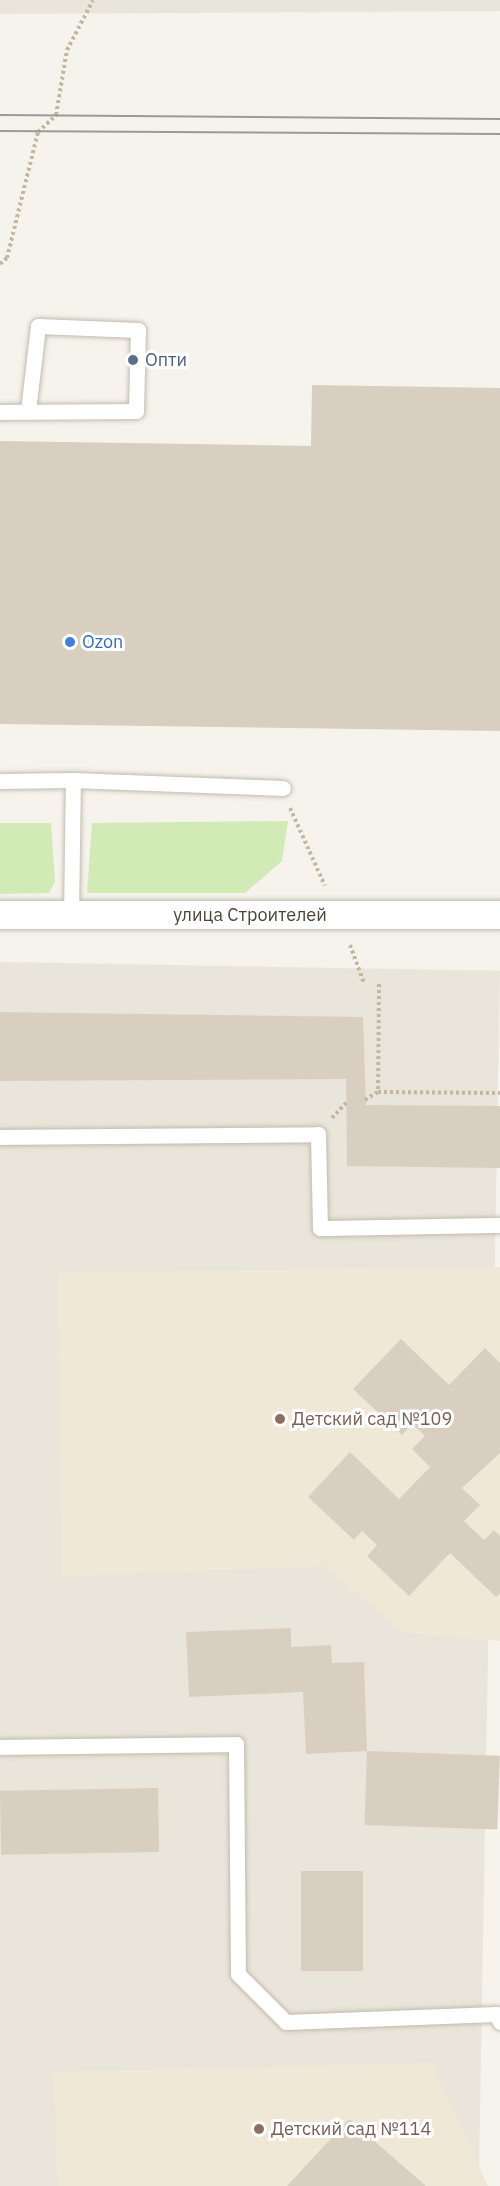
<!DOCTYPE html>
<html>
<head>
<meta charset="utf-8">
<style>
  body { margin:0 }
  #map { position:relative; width:500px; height:2186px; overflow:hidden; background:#f6f3ec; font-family:"IBM Plex Sans",sans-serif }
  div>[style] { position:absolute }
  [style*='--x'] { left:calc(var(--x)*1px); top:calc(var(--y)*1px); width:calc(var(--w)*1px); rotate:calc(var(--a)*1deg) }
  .residential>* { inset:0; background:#eae5da; transform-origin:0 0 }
  .education>* { inset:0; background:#efe8d6 }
  .green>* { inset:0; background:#d2eab5 }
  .building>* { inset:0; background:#d8cfc1; transform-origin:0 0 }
  .path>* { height:4px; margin-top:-2px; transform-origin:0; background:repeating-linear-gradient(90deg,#c4b79f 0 3px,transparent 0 6px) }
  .roads { filter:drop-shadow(0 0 2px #c2bbae) drop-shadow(0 0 2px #c2bbae) }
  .lane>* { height:15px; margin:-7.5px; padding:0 7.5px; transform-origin:7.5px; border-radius:7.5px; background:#fff }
  .street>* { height:28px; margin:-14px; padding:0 14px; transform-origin:14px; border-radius:14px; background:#fff }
  .tram>* { height:1.5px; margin:-0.75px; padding:0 0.75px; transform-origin:0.75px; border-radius:0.75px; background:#9a9a9a }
  .dots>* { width:16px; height:16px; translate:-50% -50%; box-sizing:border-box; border:3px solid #fff; border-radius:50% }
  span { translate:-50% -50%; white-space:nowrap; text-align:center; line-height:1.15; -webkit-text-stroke:6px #fff; paint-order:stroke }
  .service-label { font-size:18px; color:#4e5e75 }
  .left { translate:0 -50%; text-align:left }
  .shop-label { font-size:18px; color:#366cbe }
  .street-label { font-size:18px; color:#4b4439 }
  .education-label { font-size:18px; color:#785e54 }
</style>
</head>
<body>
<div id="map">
  <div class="residential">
    <div style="clip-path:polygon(0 0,500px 0,500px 11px,0 14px)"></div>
    <div style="left:0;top:962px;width:500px;height:1224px;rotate:1deg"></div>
  </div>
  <div class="education">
    <div style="clip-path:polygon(500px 1267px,500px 1641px,403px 1632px,325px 1566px,62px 1576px,58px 1273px)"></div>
    <div style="clip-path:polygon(432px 2063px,488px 2186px,58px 2186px,53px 2072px)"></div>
  </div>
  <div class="green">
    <div style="clip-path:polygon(288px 821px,282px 861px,245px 893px,87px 893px,92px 823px)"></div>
    <div style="clip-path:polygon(0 823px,51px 823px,55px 882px,49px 893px,0 894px)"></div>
  </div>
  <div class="building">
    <div style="clip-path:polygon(312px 385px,500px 388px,500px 731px,0 724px,0 441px,311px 446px)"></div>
    <div style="clip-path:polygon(0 1012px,363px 1017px,366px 1105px,500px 1106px,500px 1168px,347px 1166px,346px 1079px,0 1081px)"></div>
    <div style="clip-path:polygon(401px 1339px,449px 1385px,485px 1348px,500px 1363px,500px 1453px,462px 1488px,480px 1505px,464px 1521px,484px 1540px,494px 1530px,500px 1536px,500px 1593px,496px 1597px,450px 1553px,409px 1596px,367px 1556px,377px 1545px,362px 1531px,354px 1540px,308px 1497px,350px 1452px,399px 1499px,430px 1467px,412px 1449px,425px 1436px,412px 1424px,402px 1435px,353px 1389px)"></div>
    <div style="clip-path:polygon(291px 1628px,291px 1647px,331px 1645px,332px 1663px,364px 1662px,367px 1751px,306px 1754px,303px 1692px,189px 1697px,186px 1632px)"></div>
    <div style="left:367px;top:1751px;width:133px;height:74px;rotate:2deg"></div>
    <div style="left:158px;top:1788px;width:64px;height:158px;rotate:89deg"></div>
    <div style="left:301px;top:1871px;width:62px;height:100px"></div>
    <div style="clip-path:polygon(349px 2119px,426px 2186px,287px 2186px)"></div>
  </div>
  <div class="path">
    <div style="--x:0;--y:264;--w:9;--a:-41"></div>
    <div style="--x:7;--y:258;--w:130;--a:-76.2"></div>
    <div style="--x:38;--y:132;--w:25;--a:-43"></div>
    <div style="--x:56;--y:115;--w:66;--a:-80.4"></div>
    <div style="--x:67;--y:50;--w:56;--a:-62.5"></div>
    <div style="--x:290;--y:808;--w:85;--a:65.8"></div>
    <div style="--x:350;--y:945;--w:40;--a:69.8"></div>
    <div style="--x:379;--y:984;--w:108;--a:90.5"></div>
    <div style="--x:378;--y:1092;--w:122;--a:0.5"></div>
    <div style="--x:365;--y:1100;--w:15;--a:-32"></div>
    <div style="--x:332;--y:1118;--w:23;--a:-47"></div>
  </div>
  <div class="roads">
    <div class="lane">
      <div style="--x:0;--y:412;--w:136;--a:-0.4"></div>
      <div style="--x:136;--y:411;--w:81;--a:-88.6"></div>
      <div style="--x:138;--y:330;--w:100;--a:-177.7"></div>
      <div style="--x:38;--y:326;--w:86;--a:96.7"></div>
      <div style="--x:0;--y:781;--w:73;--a:-0.8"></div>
      <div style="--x:73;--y:780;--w:210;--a:2.2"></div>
      <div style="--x:71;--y:917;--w:137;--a:-89.2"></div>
      <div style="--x:0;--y:1137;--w:318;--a:-0.5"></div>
      <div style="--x:318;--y:1134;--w:94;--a:88.8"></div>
      <div style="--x:320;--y:1228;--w:180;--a:-1"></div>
      <div style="--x:0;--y:1747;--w:236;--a:-0.7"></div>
      <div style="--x:236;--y:1744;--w:230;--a:89.5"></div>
      <div style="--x:238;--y:1974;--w:68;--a:45"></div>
      <div style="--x:286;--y:2022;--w:210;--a:-2.2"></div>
      <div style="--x:496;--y:2014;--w:9;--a:63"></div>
    </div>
    <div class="street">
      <div style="--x:0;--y:915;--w:500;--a:0"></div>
    </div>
  </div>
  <div class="tram">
    <div style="--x:0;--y:115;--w:500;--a:0.46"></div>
    <div style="--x:0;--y:131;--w:500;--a:0.34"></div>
  </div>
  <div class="dots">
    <div style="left:133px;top:360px;background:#5c6f8a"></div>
    <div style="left:70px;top:642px;background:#3f7fe0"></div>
    <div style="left:280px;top:1419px;background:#8d6e63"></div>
    <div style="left:259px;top:2129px;background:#8d6e63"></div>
  </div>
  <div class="service-label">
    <span class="left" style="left:145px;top:360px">Опти</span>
  </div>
  <div class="shop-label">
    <span class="left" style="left:82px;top:642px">Ozon</span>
  </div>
  <div class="street-label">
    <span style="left:250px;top:915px">улица Строителей</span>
  </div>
  <div class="education-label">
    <span class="left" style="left:292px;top:1419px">Детский сад №109</span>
    <span class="left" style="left:271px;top:2129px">Детский сад №114</span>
  </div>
</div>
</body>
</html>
